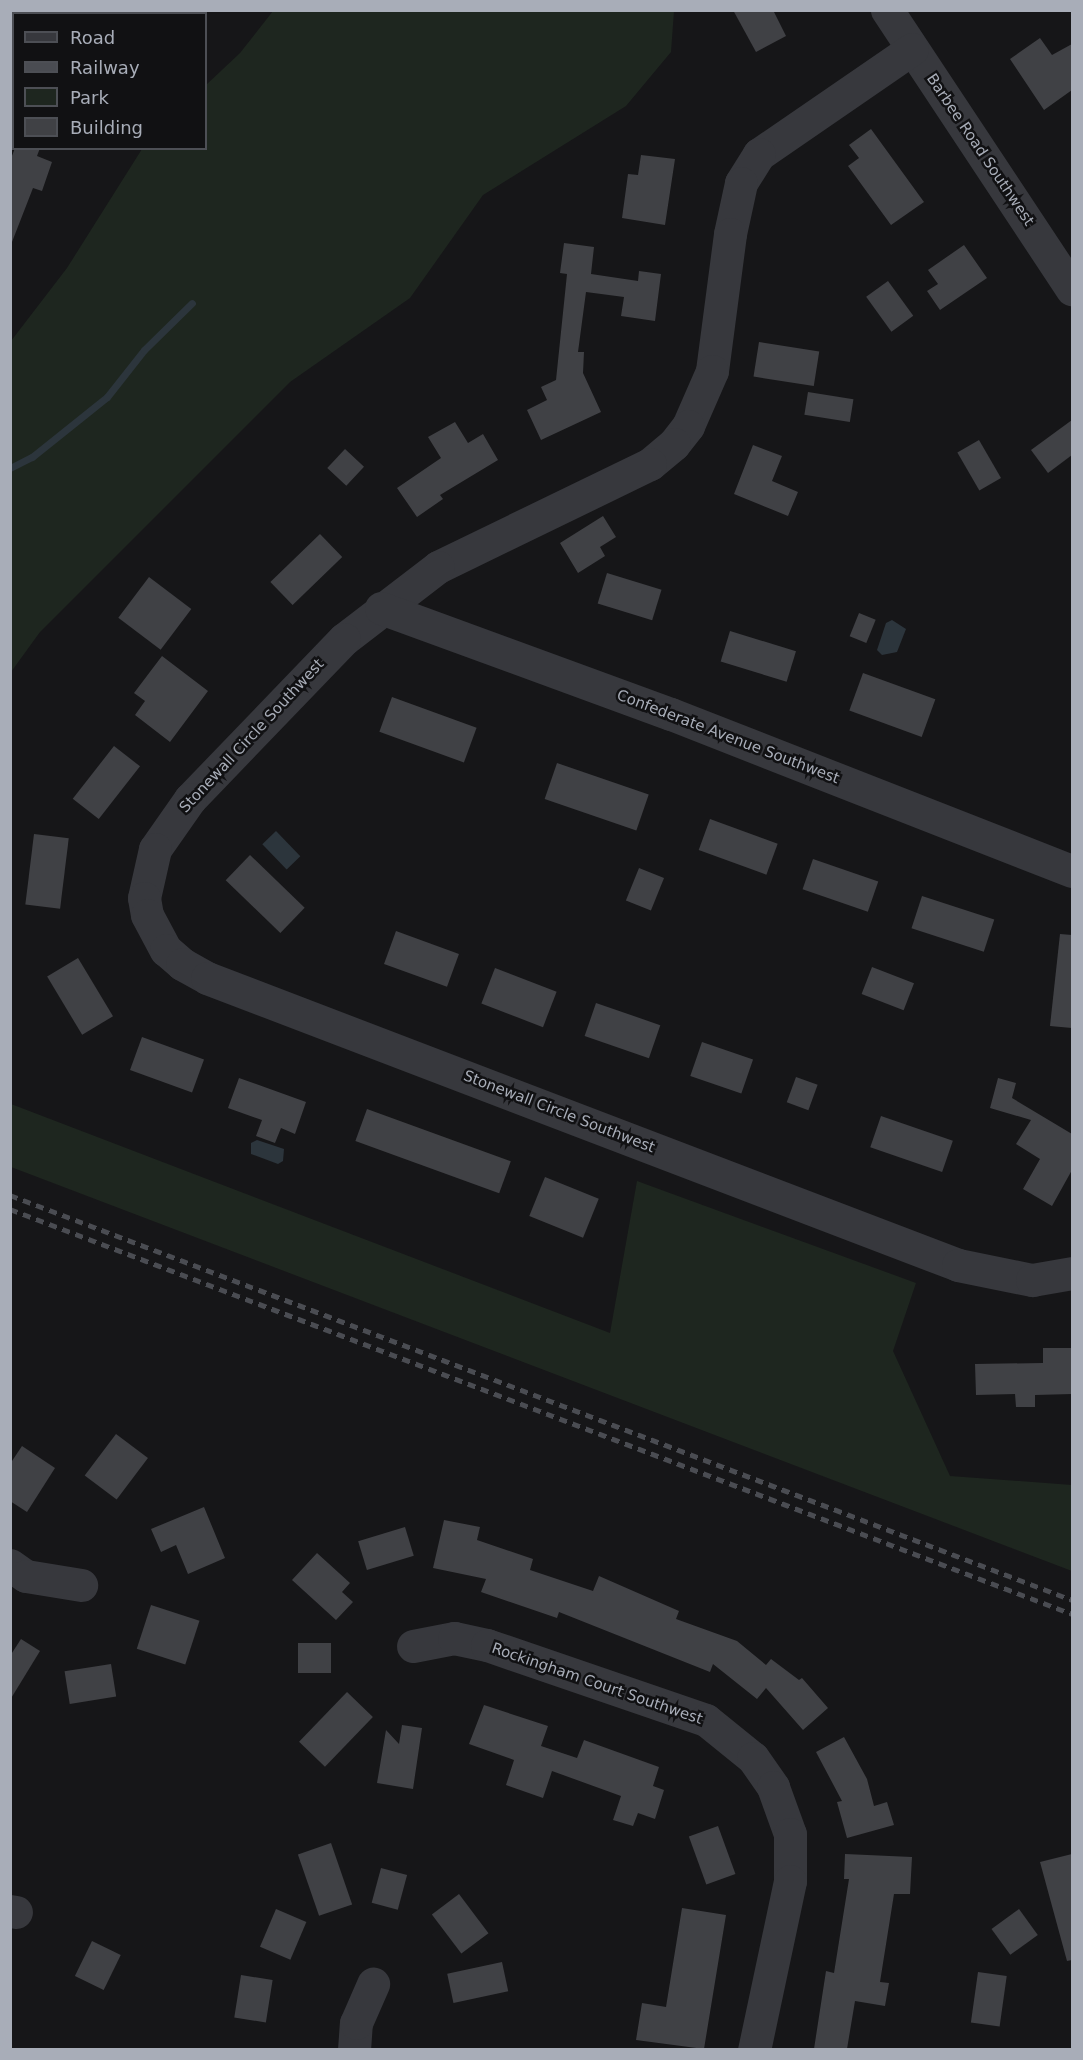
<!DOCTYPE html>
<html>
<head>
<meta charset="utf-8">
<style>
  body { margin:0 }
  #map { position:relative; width:1083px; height:2060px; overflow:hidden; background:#161618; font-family:"DejaVu Sans",sans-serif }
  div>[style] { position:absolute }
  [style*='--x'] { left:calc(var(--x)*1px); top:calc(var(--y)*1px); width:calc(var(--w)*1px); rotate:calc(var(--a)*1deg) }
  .green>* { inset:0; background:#1e261f }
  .water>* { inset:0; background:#2c353c; transform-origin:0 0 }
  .stream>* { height:7px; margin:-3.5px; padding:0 3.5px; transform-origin:3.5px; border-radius:3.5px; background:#2c353c }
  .building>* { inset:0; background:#404145; transform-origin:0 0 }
  .minor>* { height:33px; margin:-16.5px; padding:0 16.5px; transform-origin:16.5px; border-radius:16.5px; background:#37383d }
  .rail>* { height:4.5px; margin-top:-2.25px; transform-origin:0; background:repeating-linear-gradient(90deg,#4a4c52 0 8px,transparent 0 14px) }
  span { translate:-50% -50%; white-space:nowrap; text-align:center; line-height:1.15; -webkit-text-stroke:5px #111113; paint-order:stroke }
  .street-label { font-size:15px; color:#a8adb8 }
  .frame { position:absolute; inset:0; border:12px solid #a8adb8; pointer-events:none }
  .legend { position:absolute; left:12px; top:12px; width:195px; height:138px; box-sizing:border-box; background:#111113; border:2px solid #4d4f55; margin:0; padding:8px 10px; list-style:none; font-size:18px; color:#a8adb8 }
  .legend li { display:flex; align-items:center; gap:12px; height:30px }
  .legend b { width:30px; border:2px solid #4d4f55 }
</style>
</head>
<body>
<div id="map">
  <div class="green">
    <div style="clip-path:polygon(273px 11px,674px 11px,671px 52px,626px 106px,483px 195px,410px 298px,290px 382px,40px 632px,11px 672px,11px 341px,67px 268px,142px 149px,206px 148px,206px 85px,240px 53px)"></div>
    <div style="clip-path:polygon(11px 1104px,610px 1333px,637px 1181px,916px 1283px,893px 1351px,950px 1476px,1072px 1485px,1072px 1571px,11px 1167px)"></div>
  </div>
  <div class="water">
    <div style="clip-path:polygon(892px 620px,906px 629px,897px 652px,882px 655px,877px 650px,886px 623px)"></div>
    <div style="left:276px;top:831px;width:35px;height:19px;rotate:46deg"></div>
    <div style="clip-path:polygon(257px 1140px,284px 1149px,283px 1161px,278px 1164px,251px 1154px,251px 1143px)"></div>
  </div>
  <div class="stream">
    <div style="--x:10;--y:468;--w:25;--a:-27"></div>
    <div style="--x:32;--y:457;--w:96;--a:-38.7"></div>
    <div style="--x:107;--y:397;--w:60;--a:-51.8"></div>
    <div style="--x:144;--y:350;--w:67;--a:-44.4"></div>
  </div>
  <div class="building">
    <div style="clip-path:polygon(733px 10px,773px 10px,786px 36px,756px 52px)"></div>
    <div style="clip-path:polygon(1040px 38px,1052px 55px,1072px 44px,1072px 90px,1044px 110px,1010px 59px)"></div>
    <div style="clip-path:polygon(871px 129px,924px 202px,891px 225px,848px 166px,859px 158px,849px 145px)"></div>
    <div style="clip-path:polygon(15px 148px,40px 148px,37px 156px,52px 162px,42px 191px,33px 188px,12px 242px,10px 161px)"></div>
    <div style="clip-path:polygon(641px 155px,675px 159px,665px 225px,622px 218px,628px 174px,638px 175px)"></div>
    <div style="clip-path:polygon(564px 243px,594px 247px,591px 274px,638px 281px,639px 271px,661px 274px,655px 321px,621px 316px,624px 297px,586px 292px,578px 352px,584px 352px,583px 373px,601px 412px,541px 440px,527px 410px,547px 400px,541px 387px,556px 380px,567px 274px,560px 273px)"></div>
    <div style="clip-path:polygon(964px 245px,987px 278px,940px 310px,927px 291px,938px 284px,928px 270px)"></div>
    <div style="left:888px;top:281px;width:43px;height:27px;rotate:54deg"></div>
    <div style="left:759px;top:342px;width:61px;height:35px;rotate:9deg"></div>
    <div style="left:808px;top:392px;width:46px;height:23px;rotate:9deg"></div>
    <div style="clip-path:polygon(1072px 420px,1072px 455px,1048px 473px,1031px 450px)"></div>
    <div style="clip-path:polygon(455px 422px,468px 443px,483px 434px,498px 460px,440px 495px,443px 499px,417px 517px,397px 488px,441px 458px,428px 437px)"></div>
    <div style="left:979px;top:440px;width:44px;height:25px;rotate:60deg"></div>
    <div style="clip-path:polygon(753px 445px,782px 456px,772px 481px,798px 492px,788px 516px,734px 494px)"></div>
    <div style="left:345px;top:449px;width:26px;height:26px;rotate:43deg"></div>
    <div style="clip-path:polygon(603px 516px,616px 537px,600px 547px,605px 556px,578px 573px,560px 543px)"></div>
    <div style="left:320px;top:534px;width:32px;height:69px;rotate:46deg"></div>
    <div style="left:607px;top:573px;width:57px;height:32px;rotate:17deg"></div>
    <div style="left:149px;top:577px;width:53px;height:51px;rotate:37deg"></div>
    <div style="left:859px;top:613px;width:18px;height:25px;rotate:22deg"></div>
    <div style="left:730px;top:631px;width:69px;height:32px;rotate:17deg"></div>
    <div style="clip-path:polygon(162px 656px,208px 691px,170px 742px,135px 715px,145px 701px,134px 693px)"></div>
    <div style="left:863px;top:673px;width:77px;height:40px;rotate:20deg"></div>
    <div style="left:392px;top:697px;width:90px;height:37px;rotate:20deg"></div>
    <div style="left:114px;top:746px;width:33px;height:67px;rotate:38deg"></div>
    <div style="left:557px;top:763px;width:97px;height:38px;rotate:19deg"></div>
    <div style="left:710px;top:819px;width:72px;height:33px;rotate:20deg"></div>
    <div style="left:34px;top:834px;width:35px;height:71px;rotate:7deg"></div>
    <div style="left:250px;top:855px;width:76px;height:35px;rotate:44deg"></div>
    <div style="left:813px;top:859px;width:69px;height:32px;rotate:19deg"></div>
    <div style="left:639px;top:868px;width:27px;height:35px;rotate:22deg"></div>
    <div style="left:922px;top:896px;width:76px;height:34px;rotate:18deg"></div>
    <div style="left:396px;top:931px;width:67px;height:35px;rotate:20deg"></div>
    <div style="clip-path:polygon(1060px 934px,1072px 935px,1072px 1028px,1050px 1026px)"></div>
    <div style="left:78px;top:958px;width:68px;height:36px;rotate:59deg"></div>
    <div style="left:872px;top:967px;width:45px;height:29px;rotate:21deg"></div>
    <div style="left:495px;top:968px;width:66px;height:38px;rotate:21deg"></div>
    <div style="left:596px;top:1003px;width:68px;height:35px;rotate:19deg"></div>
    <div style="left:142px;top:1037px;width:66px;height:35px;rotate:20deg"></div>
    <div style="left:702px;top:1042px;width:54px;height:36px;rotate:19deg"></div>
    <div style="left:796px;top:1077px;width:23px;height:27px;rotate:20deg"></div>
    <div style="clip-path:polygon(239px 1078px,306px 1102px,295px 1134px,281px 1128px,275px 1143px,256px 1136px,262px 1120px,228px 1108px)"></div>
    <div style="clip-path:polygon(998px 1078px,1016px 1083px,1012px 1098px,1072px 1134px,1072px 1170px,1052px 1206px,1023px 1189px,1040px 1159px,1016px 1144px,1031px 1120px,990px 1108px)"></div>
    <div style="left:367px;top:1109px;width:153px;height:34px;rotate:20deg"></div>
    <div style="left:881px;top:1116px;width:76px;height:33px;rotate:19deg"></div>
    <div style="left:545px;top:1177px;width:58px;height:42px;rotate:22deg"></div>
    <div style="clip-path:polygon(1043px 1348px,1072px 1348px,1072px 1394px,1035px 1395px,1035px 1407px,1016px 1407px,1015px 1394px,976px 1395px,975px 1364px,1043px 1363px)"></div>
    <div style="left:116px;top:1434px;width:40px;height:52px;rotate:37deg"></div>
    <div style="clip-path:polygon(22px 1446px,55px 1468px,27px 1512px,10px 1501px,10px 1464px)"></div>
    <div style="clip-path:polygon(204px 1507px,225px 1558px,188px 1574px,176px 1545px,161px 1552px,151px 1529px)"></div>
    <div style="clip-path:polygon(444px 1520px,480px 1527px,477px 1540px,533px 1559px,530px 1570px,593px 1591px,599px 1576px,679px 1611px,676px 1619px,737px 1641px,766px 1665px,771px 1659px,799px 1680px,802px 1678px,828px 1708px,803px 1730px,766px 1688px,757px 1699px,713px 1664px,710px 1672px,559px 1612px,557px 1618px,481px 1592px,486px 1579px,433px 1568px)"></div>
    <div style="left:405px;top:1527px;width:30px;height:49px;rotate:73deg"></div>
    <div style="clip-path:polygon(317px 1553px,350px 1583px,342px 1592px,353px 1602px,336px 1620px,292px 1580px)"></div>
    <div style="left:151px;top:1605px;width:51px;height:46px;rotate:18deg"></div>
    <div style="clip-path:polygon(21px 1639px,40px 1651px,10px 1700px,10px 1656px)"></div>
    <div style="left:298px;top:1643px;width:33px;height:30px"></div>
    <div style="left:111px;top:1664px;width:33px;height:47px;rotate:81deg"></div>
    <div style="left:347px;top:1692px;width:36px;height:69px;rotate:44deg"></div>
    <div style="clip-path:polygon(484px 1705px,548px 1726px,541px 1746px,577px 1758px,584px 1740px,659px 1767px,653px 1786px,664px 1790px,655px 1819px,638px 1813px,633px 1826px,613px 1820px,621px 1796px,552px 1771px,543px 1798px,506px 1785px,514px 1760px,469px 1744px)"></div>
    <div style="clip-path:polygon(402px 1725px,422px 1728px,413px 1789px,377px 1783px,386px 1730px,399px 1744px)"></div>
    <div style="clip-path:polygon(844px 1737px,867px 1779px,874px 1806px,887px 1802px,894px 1825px,847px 1838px,837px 1802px,842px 1801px,816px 1752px)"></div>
    <div style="left:718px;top:1826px;width:51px;height:31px;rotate:70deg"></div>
    <div style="left:331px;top:1843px;width:65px;height:35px;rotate:71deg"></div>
    <div style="clip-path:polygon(845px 1854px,912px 1857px,910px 1894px,894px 1894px,880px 1982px,889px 1983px,885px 2006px,855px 2001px,847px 2049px,814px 2049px,826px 1971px,834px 1973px,849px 1879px,844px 1879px)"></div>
    <div style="clip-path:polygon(1072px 1854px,1072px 1960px,1067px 1961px,1040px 1862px)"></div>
    <div style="left:381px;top:1868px;width:27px;height:36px;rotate:15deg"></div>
    <div style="left:459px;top:1894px;width:49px;height:34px;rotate:53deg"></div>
    <div style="clip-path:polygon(682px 1908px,726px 1915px,704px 2049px,636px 2040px,642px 2003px,666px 2007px)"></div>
    <div style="left:276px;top:1909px;width:33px;height:41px;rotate:23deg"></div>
    <div style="left:1019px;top:1909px;width:32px;height:34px;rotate:54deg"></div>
    <div style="left:92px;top:1941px;width:32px;height:39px;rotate:26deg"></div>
    <div style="left:502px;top:1962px;width:30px;height:56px;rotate:78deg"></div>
    <div style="left:978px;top:1972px;width:29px;height:51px;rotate:8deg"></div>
    <div style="left:241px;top:1975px;width:32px;height:43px;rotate:9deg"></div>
  </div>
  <div class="minor">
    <div style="--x:887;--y:10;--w:335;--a:56.5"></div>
    <div style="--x:912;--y:49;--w:186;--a:145.5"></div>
    <div style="--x:759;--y:154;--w:34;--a:122"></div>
    <div style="--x:741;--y:183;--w:52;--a:102.2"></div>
    <div style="--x:730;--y:234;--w:138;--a:97.5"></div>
    <div style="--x:712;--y:371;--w:60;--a:113.6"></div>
    <div style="--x:688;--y:426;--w:23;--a:128"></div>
    <div style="--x:674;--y:444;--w:31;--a:140"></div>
    <div style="--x:650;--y:464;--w:236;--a:154.1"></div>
    <div style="--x:438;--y:567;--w:118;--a:142.5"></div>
    <div style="--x:344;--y:639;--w:222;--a:133.9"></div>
    <div style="--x:190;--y:799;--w:61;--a:125"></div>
    <div style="--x:155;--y:849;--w:50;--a:102.7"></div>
    <div style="--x:144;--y:898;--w:17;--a:80"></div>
    <div style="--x:147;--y:915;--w:40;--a:62"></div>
    <div style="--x:166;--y:950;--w:21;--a:41"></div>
    <div style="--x:182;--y:964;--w:29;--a:29"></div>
    <div style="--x:207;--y:978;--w:804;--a:20.91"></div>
    <div style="--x:958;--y:1265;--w:76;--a:11.5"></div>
    <div style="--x:1032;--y:1280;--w:41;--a:-9.9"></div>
    <div style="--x:381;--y:608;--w:309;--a:20.1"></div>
    <div style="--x:671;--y:714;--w:431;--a:21.4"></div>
    <div style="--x:10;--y:1565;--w:19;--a:35"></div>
    <div style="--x:26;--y:1576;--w:56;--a:9.3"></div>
    <div style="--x:413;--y:1646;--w:42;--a:-11"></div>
    <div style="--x:454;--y:1638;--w:34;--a:12"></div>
    <div style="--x:487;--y:1645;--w:231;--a:18.9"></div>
    <div style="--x:706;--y:1720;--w:60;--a:39"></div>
    <div style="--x:753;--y:1758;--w:35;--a:55"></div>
    <div style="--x:773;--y:1787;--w:50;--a:70.1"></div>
    <div style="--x:790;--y:1834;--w:47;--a:90"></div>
    <div style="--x:790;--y:1881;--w:173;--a:102"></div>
    <div style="--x:10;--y:1911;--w:6;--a:9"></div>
    <div style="--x:354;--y:2050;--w:27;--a:-86"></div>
    <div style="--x:356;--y:2023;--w:43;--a:-66.4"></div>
  </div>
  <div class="rail">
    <div style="--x:10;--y:1195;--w:1137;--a:20.87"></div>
    <div style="--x:10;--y:1209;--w:1137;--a:20.87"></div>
  </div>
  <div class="street-label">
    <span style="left:980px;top:150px;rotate:56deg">Barbee Road Southwest</span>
    <span style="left:252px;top:736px;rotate:-47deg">Stonewall Circle Southwest</span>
    <span style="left:728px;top:737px;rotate:21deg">Confederate Avenue Southwest</span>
    <span style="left:559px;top:1112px;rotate:21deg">Stonewall Circle Southwest</span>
    <span style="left:597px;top:1684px;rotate:19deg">Rockingham Court Southwest</span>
  </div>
  <div class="frame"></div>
  <ul class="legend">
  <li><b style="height:8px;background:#37383d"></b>Road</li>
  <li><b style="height:8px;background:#4a4c52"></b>Railway</li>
  <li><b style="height:16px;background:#1e261f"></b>Park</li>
  <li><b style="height:16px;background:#404145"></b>Building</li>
  </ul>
</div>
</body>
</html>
